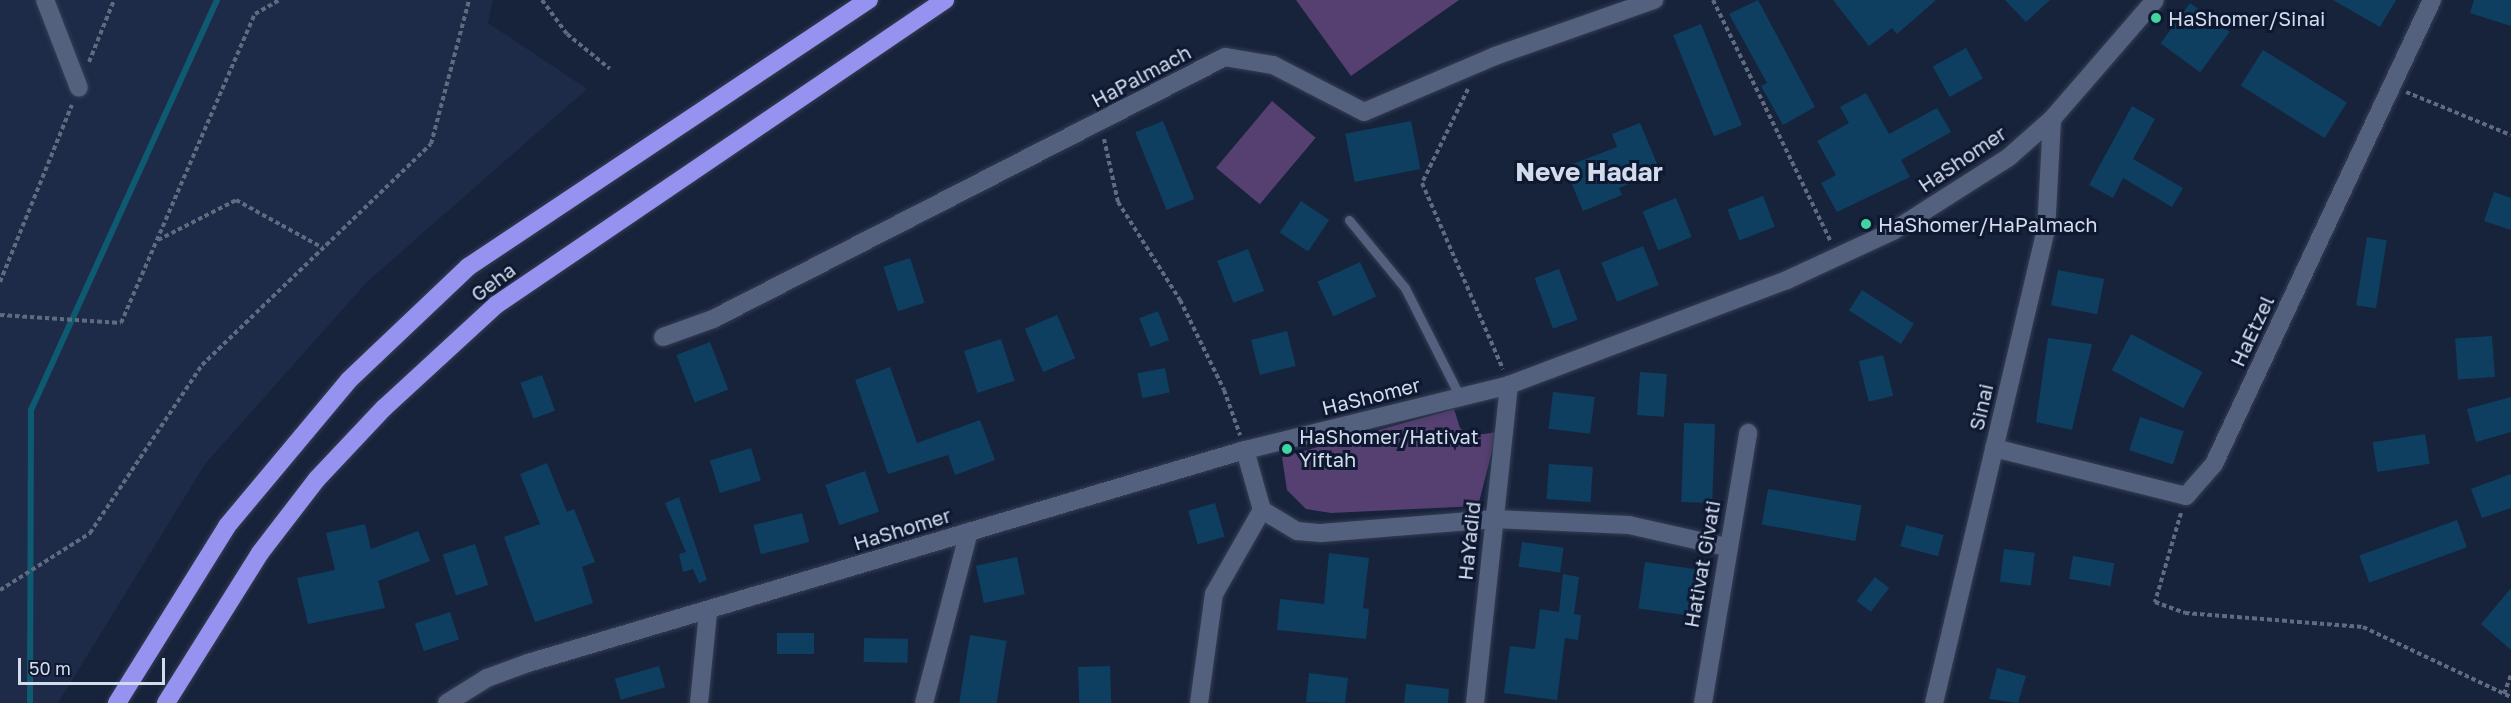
<!DOCTYPE html>
<html>
<head>
<meta charset="utf-8">
<style>
  body { margin:0 }
  #map { position:relative; width:2511px; height:703px; overflow:hidden; background:#17233b; font-family:"Golos Text",sans-serif }
  div>[style] { position:absolute }
  [style*='--x'] { left:calc(var(--x)*1px); top:calc(var(--y)*1px); width:calc(var(--w)*1px); rotate:calc(var(--a)*1deg) }
  .built>* { inset:0; background:#1d2b49 }
  .green>* { inset:0; background:#563f71; transform-origin:0 0 }
  .stream>* { height:6px; margin:-3px; padding:0 3px; transform-origin:3px; border-radius:3px; background:#0e5a71 }
  .building>* { inset:0; background:#0e3f60; transform-origin:0 0 }
  .path>* { height:4px; margin-top:-2px; transform-origin:0; background:repeating-linear-gradient(90deg,#606b80 0 4.5px,transparent 0 7.5px) }
  .roads { filter:drop-shadow(0 0 2px #353d52) drop-shadow(0 0 2px #353d52) }
  .lane>* { height:9px; margin:-4.5px; padding:0 4.5px; transform-origin:4.5px; border-radius:4.5px; background:#53617e }
  .street>* { height:18px; margin:-9px; padding:0 9px; transform-origin:9px; border-radius:9px; background:#53617e }
  .highway>* { height:18px; margin:-9px; padding:0 9px; transform-origin:9px; border-radius:9px; background:#9693f0 }
  .dots>* { width:16px; height:16px; translate:-50% -50%; box-sizing:border-box; border:3px solid #0e1931; border-radius:50% }
  span { translate:-50% -50%; white-space:nowrap; text-align:center; line-height:1.15; -webkit-text-stroke:6px #0e1931; paint-order:stroke }
  .poi-label { font-size:20px; color:#d3dced }
  .left { translate:0 -50%; text-align:left }
  .street-label { font-size:20px; color:#d3dced }
  .district-label { font-size:26px; color:#d3dced; font-weight:700 }
  .scale { position:absolute; left:18px; top:658px; width:147px; height:27px; box-sizing:border-box; border:3px solid #d3dced; border-top:0; padding-left:8px; font-size:18px; line-height:21px; white-space:nowrap; color:#d3dced; -webkit-text-stroke:4px #0e1931; paint-order:stroke }
</style>
</head>
<body>
<div id="map">
  <div class="built">
    <div style="clip-path:polygon(0 0,493px 0,488px 23px,587px 89px,367px 282px,205px 464px,58px 703px,0 703px)"></div>
  </div>
  <div class="green">
    <div style="clip-path:polygon(1296px 0,1459px 0,1351px 76px)"></div>
    <div style="left:1272px;top:101px;width:57px;height:87px;rotate:40deg"></div>
    <div style="clip-path:polygon(1454px 409px,1460px 428px,1470px 436px,1497px 432px,1478px 506px,1331px 513px,1306px 509px,1287px 490px,1282px 457px)"></div>
  </div>
  <div class="stream">
    <div style="--x:30;--y:703;--w:293;--a:-89.8"></div>
    <div style="--x:31;--y:410;--w:450;--a:-65.6"></div>
  </div>
  <div class="building">
    <div style="clip-path:polygon(1758px 0,1815px 107px,1783px 125px,1761px 86px,1767px 83px,1729px 14px)"></div>
    <div style="clip-path:polygon(1833px 0,1936px 0,1897px 34px,1892px 28px,1869px 46px)"></div>
    <div style="clip-path:polygon(2005px 0,2050px 0,2026px 22px)"></div>
    <div style="clip-path:polygon(2333px 0,2396px 0,2380px 27px)"></div>
    <div style="clip-path:polygon(2474px 0,2511px 0,2511px 26px,2470px 13px)"></div>
    <div style="left:2190px;top:3px;width:49px;height:50px;rotate:36deg"></div>
    <div style="left:1701px;top:24px;width:109px;height:30px;rotate:68deg"></div>
    <div style="left:1966px;top:48px;width:35px;height:38px;rotate:61deg"></div>
    <div style="left:2263px;top:50px;width:99px;height:42px;rotate:32deg"></div>
    <div style="clip-path:polygon(1866px 93px,1889px 134px,1937px 108px,1951px 132px,1901px 160px,1910px 177px,1837px 212px,1821px 183px,1836px 175px,1817px 141px,1849px 123px,1840px 107px)"></div>
    <div style="clip-path:polygon(2132px 106px,2155px 119px,2133px 159px,2183px 188px,2172px 207px,2123px 178px,2113px 198px,2089px 185px)"></div>
    <div style="left:1163px;top:121px;width:84px;height:30px;rotate:68deg"></div>
    <div style="left:1411px;top:121px;width:49px;height:67px;rotate:79deg"></div>
    <div style="clip-path:polygon(1640px 123px,1660px 171px,1619px 188px,1622px 195px,1583px 211px,1565px 167px,1617px 147px,1612px 134px)"></div>
    <div style="clip-path:polygon(2494px 192px,2511px 198px,2511px 230px,2484px 221px)"></div>
    <div style="left:1763px;top:196px;width:33px;height:38px;rotate:69deg"></div>
    <div style="left:1676px;top:198px;width:42px;height:36px;rotate:68deg"></div>
    <div style="left:1301px;top:201px;width:34px;height:38px;rotate:34deg"></div>
    <div style="left:2367px;top:237px;width:20px;height:69px;rotate:9deg"></div>
    <div style="left:1643px;top:246px;width:42px;height:45px;rotate:68deg"></div>
    <div style="left:1248px;top:249px;width:45px;height:33px;rotate:69deg"></div>
    <div style="left:910px;top:258px;width:47px;height:28px;rotate:72deg"></div>
    <div style="left:1360px;top:262px;width:38px;height:47px;rotate:65deg"></div>
    <div style="left:1559px;top:269px;width:54px;height:26px;rotate:70deg"></div>
    <div style="left:2058px;top:270px;width:47px;height:36px;rotate:11deg"></div>
    <div style="left:1862px;top:290px;width:62px;height:24px;rotate:33deg"></div>
    <div style="left:1158px;top:311px;width:31px;height:20px;rotate:69deg"></div>
    <div style="left:1057px;top:315px;width:47px;height:35px;rotate:67deg"></div>
    <div style="left:1287px;top:331px;width:36px;height:37px;rotate:76deg"></div>
    <div style="left:2131px;top:334px;width:81px;height:41px;rotate:28deg"></div>
    <div style="left:2492px;top:336px;width:41px;height:37px;rotate:86deg"></div>
    <div style="clip-path:polygon(2048px 338px,2092px 344px,2072px 430px,2036px 422px)"></div>
    <div style="left:1001px;top:339px;width:44px;height:39px;rotate:72deg"></div>
    <div style="left:710px;top:342px;width:51px;height:36px;rotate:69deg"></div>
    <div style="left:1883px;top:355px;width:42px;height:25px;rotate:76deg"></div>
    <div style="clip-path:polygon(890px 367px,917px 443px,980px 420px,995px 460px,955px 475px,948px 455px,888px 474px,855px 380px)"></div>
    <div style="left:1165px;top:368px;width:25px;height:28px;rotate:79deg"></div>
    <div style="left:1640px;top:372px;width:27px;height:43px;rotate:4deg"></div>
    <div style="left:542px;top:375px;width:38px;height:23px;rotate:70deg"></div>
    <div style="left:1553px;top:392px;width:42px;height:37px;rotate:7deg"></div>
    <div style="clip-path:polygon(2511px 397px,2511px 432px,2476px 442px,2467px 409px)"></div>
    <div style="left:2140px;top:417px;width:46px;height:35px;rotate:18deg"></div>
    <div style="left:1684px;top:423px;width:31px;height:79px;rotate:2deg"></div>
    <div style="left:2425px;top:434px;width:30px;height:53px;rotate:81deg"></div>
    <div style="left:751px;top:448px;width:34px;height:43px;rotate:73deg"></div>
    <div style="clip-path:polygon(547px 463px,567px 512px,574px 509px,595px 562px,582px 567px,593px 603px,535px 622px,504px 537px,540px 524px,520px 474px)"></div>
    <div style="left:1549px;top:464px;width:44px;height:35px;rotate:4deg"></div>
    <div style="left:865px;top:471px;width:43px;height:42px;rotate:71deg"></div>
    <div style="clip-path:polygon(2511px 474px,2511px 508px,2482px 518px,2471px 489px)"></div>
    <div style="left:1768px;top:489px;width:95px;height:36px;rotate:10deg"></div>
    <div style="clip-path:polygon(679px 497px,707px 580px,699px 583px,693px 569px,683px 572px,679px 554px,686px 552px,665px 503px)"></div>
    <div style="left:1215px;top:503px;width:35px;height:28px;rotate:74deg"></div>
    <div style="left:802px;top:513px;width:30px;height:50px;rotate:76deg"></div>
    <div style="left:2457px;top:520px;width:29px;height:104px;rotate:70deg"></div>
    <div style="clip-path:polygon(365px 524px,371px 549px,418px 531px,430px 561px,378px 581px,385px 608px,308px 624px,297px 578px,335px 570px,326px 533px)"></div>
    <div style="left:1906px;top:525px;width:39px;height:22px;rotate:15deg"></div>
    <div style="left:1522px;top:542px;width:42px;height:25px;rotate:8deg"></div>
    <div style="left:475px;top:544px;width:43px;height:34px;rotate:72deg"></div>
    <div style="left:2004px;top:549px;width:31px;height:33px;rotate:7deg"></div>
    <div style="clip-path:polygon(1329px 553px,1369px 558px,1363px 608px,1369px 609px,1366px 639px,1277px 630px,1280px 599px,1324px 604px)"></div>
    <div style="left:2073px;top:556px;width:42px;height:23px;rotate:10deg"></div>
    <div style="left:1017px;top:557px;width:38px;height:42px;rotate:78deg"></div>
    <div style="left:1645px;top:562px;width:52px;height:47px;rotate:8deg"></div>
    <div style="clip-path:polygon(1563px 574px,1579px 577px,1574px 614px,1581px 615px,1578px 640px,1565px 638px,1557px 700px,1504px 693px,1510px 646px,1535px 649px,1540px 609px,1559px 612px)"></div>
    <div style="left:1875px;top:577px;width:18px;height:30px;rotate:38deg"></div>
    <div style="clip-path:polygon(2511px 588px,2511px 650px,2481px 624px)"></div>
    <div style="left:450px;top:612px;width:29px;height:37px;rotate:72deg"></div>
    <div style="left:777px;top:633px;width:37px;height:21px"></div>
    <div style="left:970px;top:635px;width:37px;height:69px;rotate:9deg"></div>
    <div style="left:864px;top:638px;width:44px;height:24px;rotate:1deg"></div>
    <div style="left:659px;top:666px;width:22px;height:46px;rotate:74deg"></div>
    <div style="left:1110px;top:666px;width:37px;height:32px;rotate:88deg"></div>
    <div style="clip-path:polygon(1997px 668px,2026px 676px,2018px 703px,1989px 699px)"></div>
    <div style="clip-path:polygon(1309px 673px,1348px 678px,1345px 703px,1306px 702px)"></div>
    <div style="clip-path:polygon(1406px 684px,1449px 689px,1448px 703px,1404px 703px)"></div>
  </div>
  <div class="path">
    <div style="--x:542;--y:0;--w:42;--a:53.7"></div>
    <div style="--x:567;--y:34;--w:55;--a:39.1"></div>
    <div style="--x:1713;--y:0;--w:269;--a:64"></div>
    <div style="--x:89;--y:62;--w:67;--a:-68"></div>
    <div style="--x:1468;--y:89;--w:105;--a:116.1"></div>
    <div style="--x:1422;--y:183;--w:203;--a:66.5"></div>
    <div style="--x:2406;--y:92;--w:113;--a:22.3"></div>
    <div style="--x:1104;--y:139;--w:65;--a:77.5"></div>
    <div style="--x:1118;--y:202;--w:116;--a:57.7"></div>
    <div style="--x:1180;--y:300;--w:100;--a:63.9"></div>
    <div style="--x:1224;--y:390;--w:48;--a:70.4"></div>
    <div style="--x:158;--y:240;--w:88;--a:-27.1"></div>
    <div style="--x:236;--y:200;--w:99;--a:28.9"></div>
    <div style="--x:0;--y:282;--w:191;--a:-67.9"></div>
    <div style="--x:0;--y:315;--w:121;--a:3.8"></div>
    <div style="--x:121;--y:323;--w:337;--a:-66.6"></div>
    <div style="--x:255;--y:14;--w:28;--a:-30"></div>
    <div style="--x:2181;--y:513;--w:93;--a:106.3"></div>
    <div style="--x:2155;--y:602;--w:32;--a:20"></div>
    <div style="--x:2185;--y:613;--w:179;--a:4.5"></div>
    <div style="--x:2363;--y:627;--w:164;--a:25.3"></div>
    <div style="--x:0;--y:590;--w:107;--a:-32.3"></div>
    <div style="--x:90;--y:533;--w:202;--a:-56.3"></div>
    <div style="--x:202;--y:365;--w:318;--a:-44"></div>
    <div style="--x:431;--y:144;--w:149;--a:-75.2"></div>
    <div style="--x:2504;--y:694;--w:20;--a:-70"></div>
  </div>
  <div class="roads">
    <div class="lane">
      <div style="--x:1349;--y:220;--w:88;--a:50.5"></div>
      <div style="--x:1405;--y:288;--w:122;--a:63.2"></div>
    </div>
    <div class="street">
      <div style="--x:45;--y:0;--w:94;--a:68.9"></div>
      <div style="--x:663;--y:337;--w:53;--a:-19.8"></div>
      <div style="--x:713;--y:319;--w:575;--a:-27.1"></div>
      <div style="--x:1225;--y:57;--w:49;--a:9.5"></div>
      <div style="--x:1273;--y:65;--w:102;--a:27.3"></div>
      <div style="--x:1364;--y:112;--w:142;--a:-23.1"></div>
      <div style="--x:1495;--y:56;--w:169;--a:-19.4"></div>
      <div style="--x:1994;--y:448;--w:198;--a:14"></div>
      <div style="--x:2186;--y:496;--w:43;--a:-48.8"></div>
      <div style="--x:2214;--y:464;--w:513;--a:-64.83"></div>
      <div style="--x:1245;--y:450;--w:62;--a:74.2"></div>
      <div style="--x:1262;--y:510;--w:41;--a:31"></div>
      <div style="--x:1297;--y:531;--w:24;--a:5"></div>
      <div style="--x:1321;--y:533;--w:174;--a:-4.6"></div>
      <div style="--x:1494;--y:519;--w:135;--a:2.5"></div>
      <div style="--x:1629;--y:525;--w:100;--a:12.7"></div>
      <div style="--x:447;--y:703;--w:47;--a:-32"></div>
      <div style="--x:487;--y:678;--w:44;--a:-20.1"></div>
      <div style="--x:528;--y:663;--w:748;--a:-16.55"></div>
      <div style="--x:1245;--y:450;--w:272;--a:-13.8"></div>
      <div style="--x:1509;--y:385;--w:297;--a:-20.7"></div>
      <div style="--x:1787;--y:280;--w:117;--a:-24.8"></div>
      <div style="--x:1893;--y:231;--w:138;--a:-32.5"></div>
      <div style="--x:2009;--y:157;--w:57;--a:-41.5"></div>
      <div style="--x:2052;--y:119;--w:157;--a:-49.1"></div>
      <div style="--x:699;--y:703;--w:90;--a:-84.3"></div>
      <div style="--x:924;--y:703;--w:177;--a:-75.3"></div>
      <div style="--x:1199;--y:703;--w:110;--a:-82.2"></div>
      <div style="--x:1214;--y:594;--w:97;--a:-60.3"></div>
      <div style="--x:1475;--y:703;--w:320;--a:-83.9"></div>
      <div style="--x:1703;--y:703;--w:274;--a:-80.5"></div>
      <div style="--x:1934;--y:703;--w:485;--a:-76.7"></div>
      <div style="--x:2046;--y:231;--w:112;--a:-86.9"></div>
    </div>
    <div class="highway">
      <div style="--x:117;--y:703;--w:208;--a:-58.1"></div>
      <div style="--x:227;--y:526;--w:190;--a:-50.1"></div>
      <div style="--x:349;--y:380;--w:164;--a:-43.5"></div>
      <div style="--x:468;--y:267;--w:482;--a:-33.7"></div>
      <div style="--x:166;--y:703;--w:177;--a:-57.9"></div>
      <div style="--x:260;--y:553;--w:93;--a:-52.4"></div>
      <div style="--x:317;--y:479;--w:98;--a:-46.7"></div>
      <div style="--x:384;--y:408;--w:152;--a:-42.6"></div>
      <div style="--x:496;--y:305;--w:543;--a:-34.19"></div>
    </div>
  </div>
  <div class="dots">
    <div style="left:2156px;top:18px;background:#41d4a1"></div>
    <div style="left:1866px;top:224px;background:#41d4a1"></div>
    <div style="left:1287px;top:449px;background:#41d4a1"></div>
  </div>
  <div class="poi-label">
    <span class="left" style="left:2168px;top:18px">HaShomer/Sinai</span>
    <span class="left" style="left:1878px;top:224px">HaShomer/HaPalmach</span>
    <span class="left" style="left:1299px;top:448px">HaShomer/Hativat<br>Yiftah</span>
  </div>
  <div class="street-label">
    <span style="left:1141px;top:76px;rotate:-28deg">HaPalmach</span>
    <span style="left:1962px;top:159px;rotate:-34deg">HaShomer</span>
    <span style="left:493px;top:282px;rotate:-37deg">Geha</span>
    <span style="left:2252px;top:331px;rotate:-65deg">HaEtzel</span>
    <span style="left:1371px;top:396px;rotate:-14deg">HaShomer</span>
    <span style="left:1981px;top:407px;rotate:-77deg">Sinai</span>
    <span style="left:902px;top:529px;rotate:-17deg">HaShomer</span>
    <span style="left:1469px;top:541px;rotate:-84deg">HaYadid</span>
    <span style="left:1702px;top:564px;rotate:-80deg">Hativat Givati</span>
  </div>
  <div class="district-label">
    <span style="left:1589px;top:172px">Neve Hadar</span>
  </div>
  <div class="scale">50 m</div>
</div>
</body>
</html>
